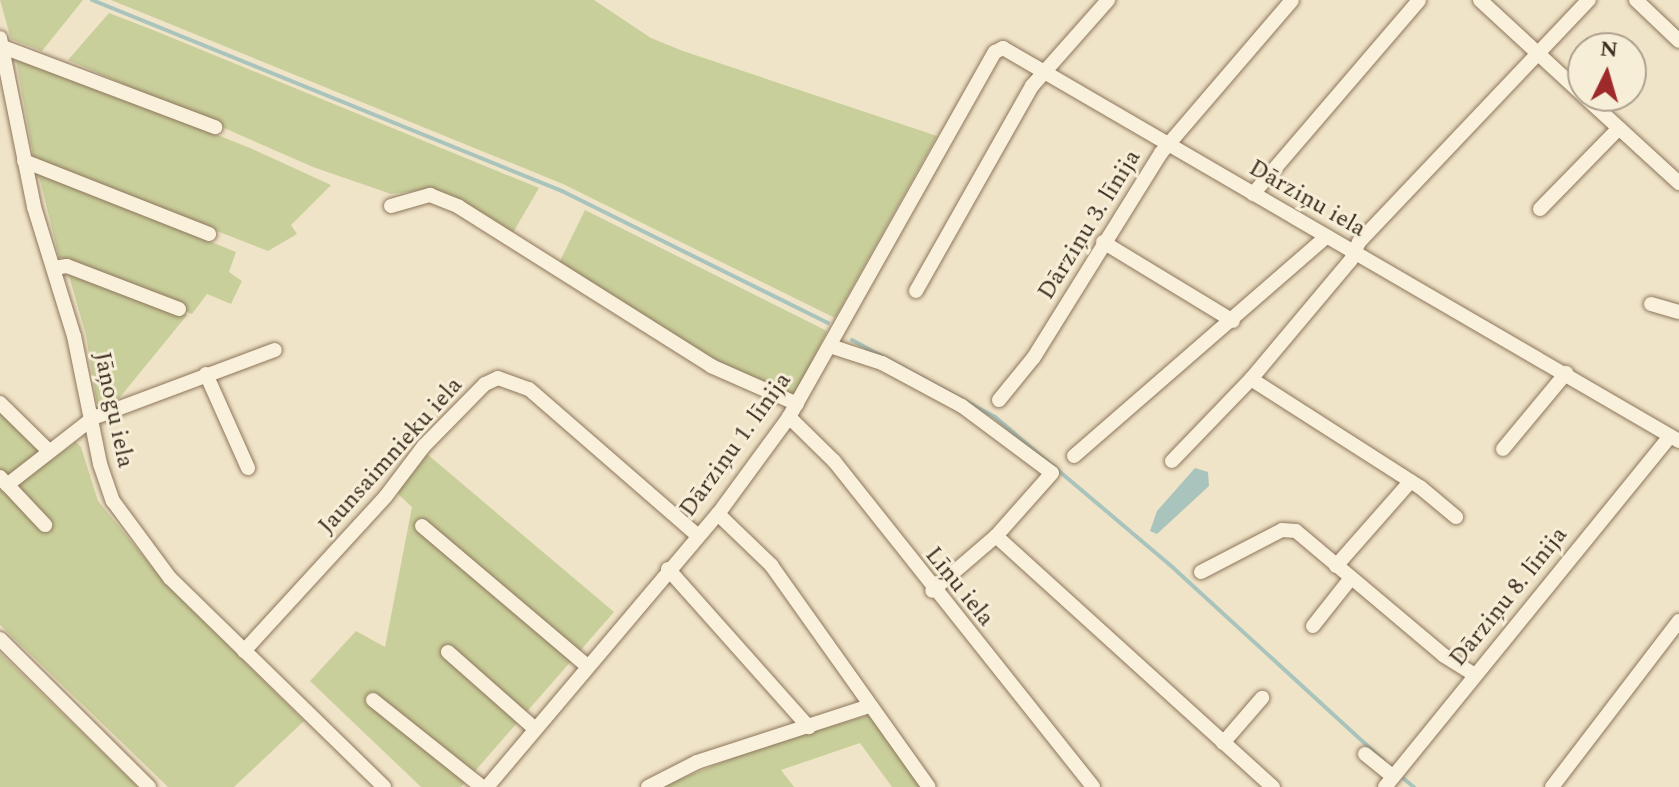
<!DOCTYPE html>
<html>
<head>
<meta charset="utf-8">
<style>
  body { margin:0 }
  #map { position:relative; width:1679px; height:787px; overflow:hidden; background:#f0e4c8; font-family:Spectral,serif }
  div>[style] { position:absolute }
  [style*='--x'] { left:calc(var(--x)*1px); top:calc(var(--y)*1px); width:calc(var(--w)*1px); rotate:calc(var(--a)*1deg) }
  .green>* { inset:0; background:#c9cf9b }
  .water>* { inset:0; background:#a9c4bc }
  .stream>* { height:4px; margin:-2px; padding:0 2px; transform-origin:2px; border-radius:2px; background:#a9c4bc }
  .roads { filter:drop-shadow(0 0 2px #8d765c) drop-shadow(0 0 2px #8d765c) }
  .street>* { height:14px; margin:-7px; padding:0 7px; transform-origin:7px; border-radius:7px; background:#faf1dc }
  span { translate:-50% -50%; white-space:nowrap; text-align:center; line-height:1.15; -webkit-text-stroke:6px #f7eed8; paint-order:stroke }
  .street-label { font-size:24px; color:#3d2e20 }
  .north { position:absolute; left:1567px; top:32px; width:80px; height:80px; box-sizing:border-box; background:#f7eed8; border:2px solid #ada18e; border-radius:50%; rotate:5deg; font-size:22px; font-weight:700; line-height:32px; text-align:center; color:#3d2e20 }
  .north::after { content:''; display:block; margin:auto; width:28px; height:36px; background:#9e2a2b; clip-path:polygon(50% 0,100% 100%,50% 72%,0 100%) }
</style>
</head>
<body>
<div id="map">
  <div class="green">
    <div style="clip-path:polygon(0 0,83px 0,42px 51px,11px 39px)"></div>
    <div style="clip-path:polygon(111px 0,594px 0,651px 38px,683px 51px,937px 136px,835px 318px,563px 184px)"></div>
    <div style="clip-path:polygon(109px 13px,153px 30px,539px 188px,511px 236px,431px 189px,391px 194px,313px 167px,68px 60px)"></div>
    <div style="clip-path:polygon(15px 54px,250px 148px,331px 185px,291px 225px,297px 234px,268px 251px,34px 160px)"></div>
    <div style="clip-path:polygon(38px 172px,236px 252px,229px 272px,242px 281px,231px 304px,207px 294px,192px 314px,59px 257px)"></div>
    <div style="clip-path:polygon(585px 210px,827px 331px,795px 395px,714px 361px,559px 263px)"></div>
    <div style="clip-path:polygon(67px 269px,187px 315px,112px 407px,97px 404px,86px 335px)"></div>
    <div style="clip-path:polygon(0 409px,49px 462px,76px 442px,81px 447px,98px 501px,166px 584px,304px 721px,234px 787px,168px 787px,0 625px)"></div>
    <div style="clip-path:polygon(427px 454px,614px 612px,461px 787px,421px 787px,310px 681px,356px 631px,385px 647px,412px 507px,397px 493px)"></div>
    <div style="clip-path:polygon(0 653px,138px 787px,0 787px)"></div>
    <div style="clip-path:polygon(869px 715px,921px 787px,892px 787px,860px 743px,781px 770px,794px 787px,660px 787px,761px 747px)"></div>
  </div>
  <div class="water">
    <div style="clip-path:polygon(1195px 468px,1208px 472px,1209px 486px,1157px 534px,1150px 531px,1157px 511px)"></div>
  </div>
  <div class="stream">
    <div style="--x:92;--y:0;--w:507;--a:22.12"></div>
    <div style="--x:562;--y:191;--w:297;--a:26.4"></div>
    <div style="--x:852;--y:340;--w:162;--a:28.3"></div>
    <div style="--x:995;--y:417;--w:228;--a:40.2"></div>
    <div style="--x:1169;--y:564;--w:292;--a:42.5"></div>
    <div style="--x:1404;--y:779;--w:13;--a:39"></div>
  </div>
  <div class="roads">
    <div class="street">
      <div style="--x:1480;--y:0;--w:140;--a:42.7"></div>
      <div style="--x:1636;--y:0;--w:59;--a:43.6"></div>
      <div style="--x:0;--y:38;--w:172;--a:78.6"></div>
      <div style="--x:34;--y:207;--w:135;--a:72.8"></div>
      <div style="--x:74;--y:336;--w:131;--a:78.5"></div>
      <div style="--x:100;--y:464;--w:39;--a:71"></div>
      <div style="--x:113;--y:501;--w:96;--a:53.5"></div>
      <div style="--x:170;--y:578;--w:299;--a:44.3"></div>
      <div style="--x:3;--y:47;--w:227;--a:20.7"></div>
      <div style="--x:1584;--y:96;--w:129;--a:42.5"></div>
      <div style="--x:24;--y:161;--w:199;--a:21.5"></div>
      <div style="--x:1253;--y:194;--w:255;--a:-49.4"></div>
      <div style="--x:391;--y:206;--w:41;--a:-15.8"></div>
      <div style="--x:430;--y:195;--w:31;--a:22"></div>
      <div style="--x:459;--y:207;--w:298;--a:32.2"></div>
      <div style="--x:711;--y:366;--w:94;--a:23.8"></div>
      <div style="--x:1540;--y:209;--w:113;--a:-45.7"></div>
      <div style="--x:1103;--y:242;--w:152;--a:31.3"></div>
      <div style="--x:54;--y:268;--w:13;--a:-9"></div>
      <div style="--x:67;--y:266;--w:120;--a:21"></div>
      <div style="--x:916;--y:291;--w:236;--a:-60.5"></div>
      <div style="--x:1032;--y:86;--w:115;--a:-48.5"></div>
      <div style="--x:1651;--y:304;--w:29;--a:16"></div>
      <div style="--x:830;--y:346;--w:55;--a:18.1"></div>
      <div style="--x:882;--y:363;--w:91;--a:28.3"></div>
      <div style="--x:962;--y:406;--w:112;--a:36.7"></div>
      <div style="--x:1052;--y:473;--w:84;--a:131.6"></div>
      <div style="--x:996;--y:536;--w:84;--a:139.3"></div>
      <div style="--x:206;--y:374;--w:103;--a:65.9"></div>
      <div style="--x:1251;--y:379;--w:201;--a:32.6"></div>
      <div style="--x:1420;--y:487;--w:47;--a:39.8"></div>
      <div style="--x:999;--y:400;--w:55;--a:-50.9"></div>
      <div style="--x:1034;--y:357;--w:240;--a:-58.1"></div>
      <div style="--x:1161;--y:153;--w:201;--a:-49.4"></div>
      <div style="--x:0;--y:403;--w:67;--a:44.4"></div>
      <div style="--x:789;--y:417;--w:63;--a:44.4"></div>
      <div style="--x:834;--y:461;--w:416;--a:51.5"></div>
      <div style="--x:1503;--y:449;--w:99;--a:-50.3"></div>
      <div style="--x:1074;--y:456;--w:335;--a:-41"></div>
      <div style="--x:1172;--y:461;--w:114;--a:-46.1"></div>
      <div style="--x:1251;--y:379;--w:155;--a:-50"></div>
      <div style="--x:1351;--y:260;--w:20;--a:-66"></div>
      <div style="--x:1359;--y:242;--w:334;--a:-46.5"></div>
      <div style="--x:0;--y:477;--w:66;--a:46.8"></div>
      <div style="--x:7;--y:485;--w:109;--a:-37.9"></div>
      <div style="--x:93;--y:418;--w:194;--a:-20.5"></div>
      <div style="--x:718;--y:514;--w:74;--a:43.9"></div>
      <div style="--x:771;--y:565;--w:272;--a:54.6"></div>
      <div style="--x:422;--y:526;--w:216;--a:40.3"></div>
      <div style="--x:996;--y:536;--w:374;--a:42.2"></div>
      <div style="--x:1336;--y:566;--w:113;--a:-48.6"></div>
      <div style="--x:668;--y:569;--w:212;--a:48.3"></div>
      <div style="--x:1201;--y:572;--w:91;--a:-27.4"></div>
      <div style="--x:1282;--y:530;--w:14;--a:4"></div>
      <div style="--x:1296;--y:531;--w:192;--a:40.1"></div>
      <div style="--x:1443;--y:655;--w:36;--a:32"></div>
      <div style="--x:1313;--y:626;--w:61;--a:-51.6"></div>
      <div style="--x:0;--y:639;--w:210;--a:44.8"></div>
      <div style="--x:244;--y:651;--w:210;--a:-47.5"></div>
      <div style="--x:386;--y:496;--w:63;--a:-52.8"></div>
      <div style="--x:424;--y:446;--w:87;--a:-45.5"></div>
      <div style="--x:485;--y:384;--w:14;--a:-25"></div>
      <div style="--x:498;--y:378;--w:33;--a:20"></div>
      <div style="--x:529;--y:389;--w:223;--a:41"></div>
      <div style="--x:448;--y:652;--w:116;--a:41.5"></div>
      <div style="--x:373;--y:700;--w:139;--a:38.6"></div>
      <div style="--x:1223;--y:743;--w:60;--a:-49.1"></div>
      <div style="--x:1365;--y:754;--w:36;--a:39"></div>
      <div style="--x:487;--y:787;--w:358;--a:-49.8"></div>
      <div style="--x:718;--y:514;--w:120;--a:-53.8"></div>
      <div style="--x:789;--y:417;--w:419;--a:-60.6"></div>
      <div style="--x:995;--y:52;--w:9;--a:-27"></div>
      <div style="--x:1003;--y:48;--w:782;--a:30.17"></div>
      <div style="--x:648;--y:787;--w:55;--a:-27"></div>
      <div style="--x:697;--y:762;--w:181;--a:-18"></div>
      <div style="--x:1385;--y:787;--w:452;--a:-50.9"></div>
      <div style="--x:1552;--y:787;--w:209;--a:-52.6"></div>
    </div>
  </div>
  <div class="street-label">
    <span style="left:1307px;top:199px;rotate:30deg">Dārziņu iela</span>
    <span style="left:1090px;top:225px;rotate:-58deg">Dārziņu 3. līnija</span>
    <span style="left:113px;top:410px;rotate:78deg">Jāņogu iela</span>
    <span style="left:736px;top:445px;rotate:-54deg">Dārziņu 1. līnija</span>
    <span style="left:391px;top:456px;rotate:-48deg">Jaunsaimnieku iela</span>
    <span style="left:959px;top:587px;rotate:51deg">Līņu iela</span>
    <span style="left:1509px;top:597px;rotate:-51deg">Dārziņu 8. līnija</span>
  </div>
  <div class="north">N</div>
</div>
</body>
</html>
